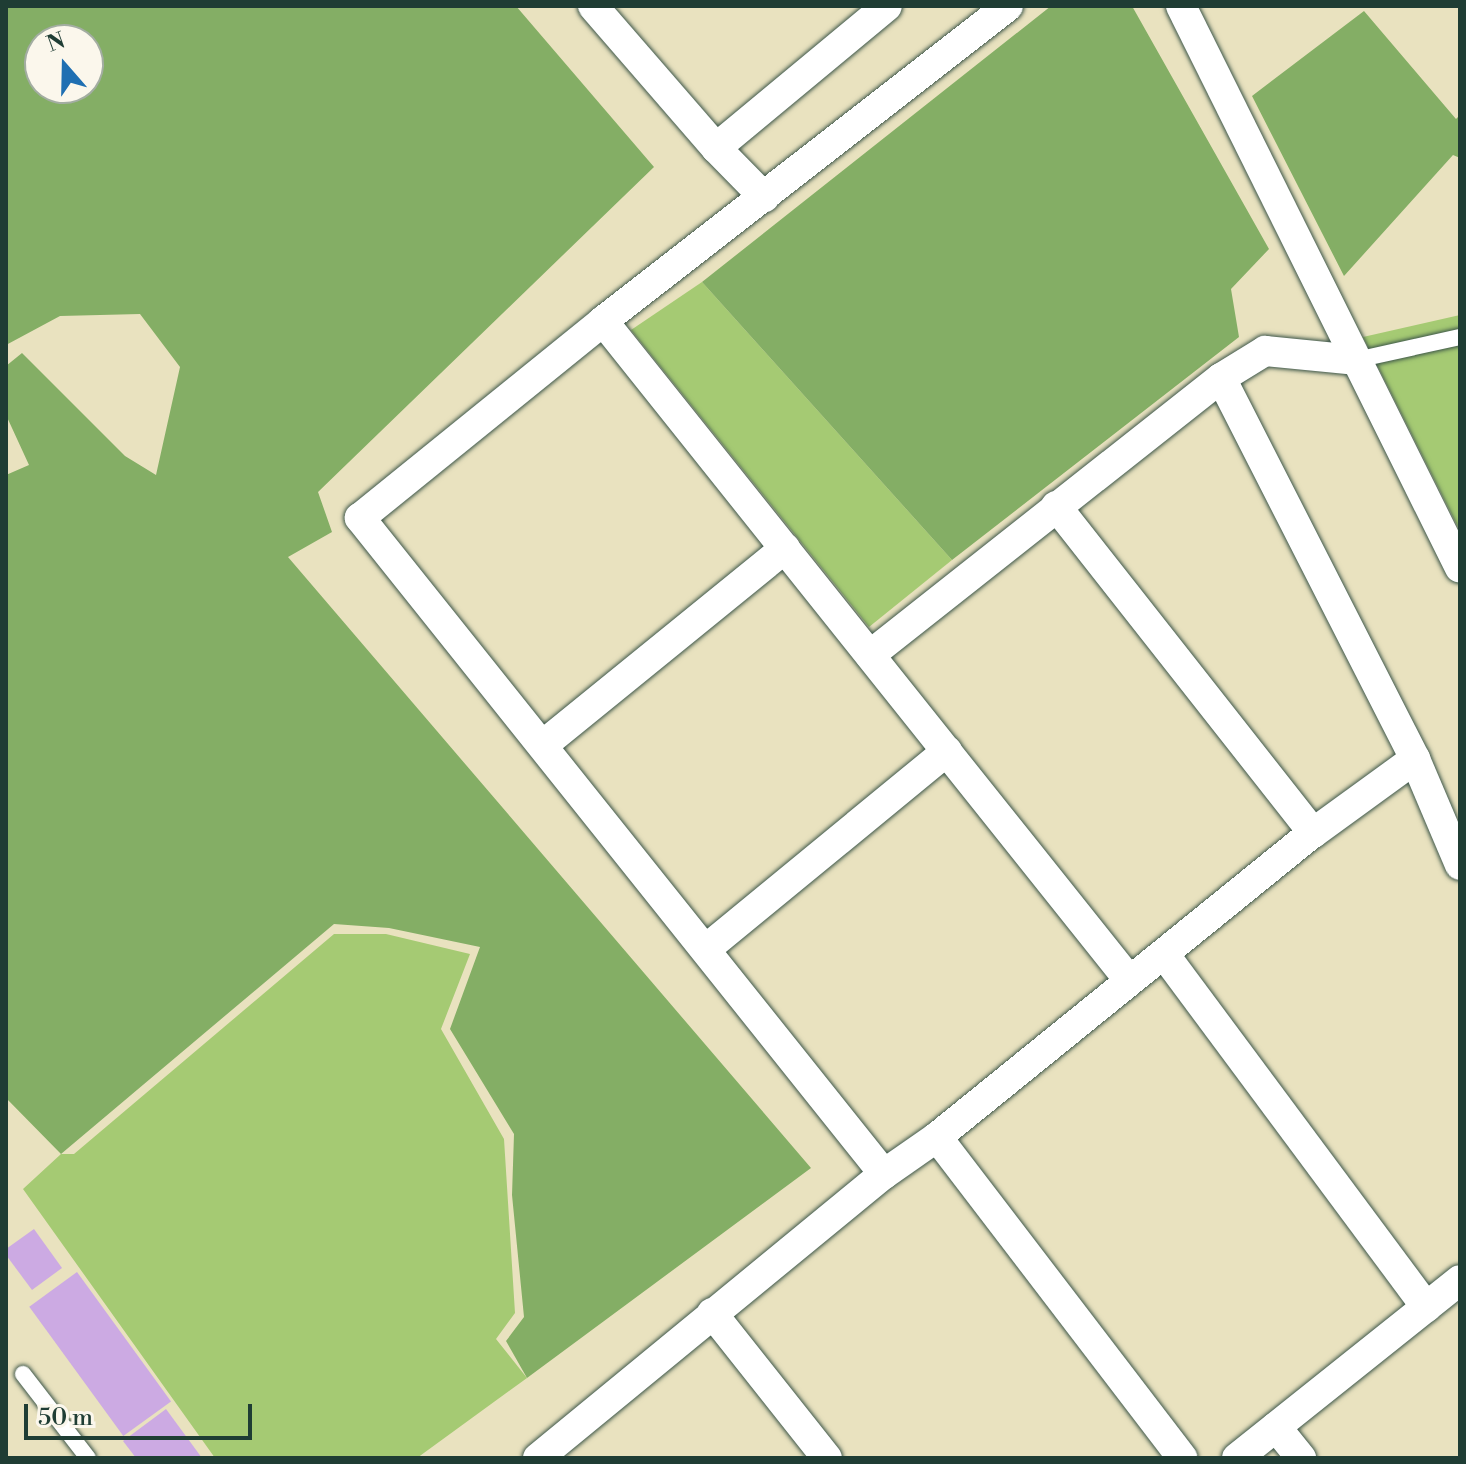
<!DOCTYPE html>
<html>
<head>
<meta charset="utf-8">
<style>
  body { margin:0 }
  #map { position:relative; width:1466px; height:1464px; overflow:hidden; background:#e9e2bf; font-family:"Libre Bodoni",serif }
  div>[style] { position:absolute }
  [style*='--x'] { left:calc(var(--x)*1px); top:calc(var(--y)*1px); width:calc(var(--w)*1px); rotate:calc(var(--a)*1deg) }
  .green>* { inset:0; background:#a5ca73 }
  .forest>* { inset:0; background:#84ae65 }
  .building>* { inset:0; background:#ccaae3; transform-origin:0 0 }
  .roads { filter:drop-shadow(0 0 2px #3d5649) drop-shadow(0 0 2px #3d5649) }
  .lane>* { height:16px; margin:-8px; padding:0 8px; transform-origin:8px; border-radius:8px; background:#fff }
  .street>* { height:30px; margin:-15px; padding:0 15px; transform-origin:15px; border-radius:15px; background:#fff }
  span { translate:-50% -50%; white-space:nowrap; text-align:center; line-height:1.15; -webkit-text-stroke:8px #fbf7ec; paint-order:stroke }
  .frame { position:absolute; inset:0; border:8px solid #1f3d34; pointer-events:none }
  .north { position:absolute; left:24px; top:24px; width:80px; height:80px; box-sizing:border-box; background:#fbf7ec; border:2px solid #a3ada2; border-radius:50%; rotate:340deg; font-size:22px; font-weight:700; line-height:32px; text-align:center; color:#1f3d34 }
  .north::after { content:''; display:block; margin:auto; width:28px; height:36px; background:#1f6fb2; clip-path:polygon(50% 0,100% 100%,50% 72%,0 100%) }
  .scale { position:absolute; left:24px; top:1404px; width:228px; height:36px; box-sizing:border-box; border:4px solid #1f3d34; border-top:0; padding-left:10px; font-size:24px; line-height:28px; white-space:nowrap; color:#1f3d34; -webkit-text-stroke:6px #fbf7ec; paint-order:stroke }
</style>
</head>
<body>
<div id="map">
  <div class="green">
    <div style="clip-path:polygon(702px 282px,952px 560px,869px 627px,631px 330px)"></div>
    <div style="clip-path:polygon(1460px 315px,1460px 531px,1363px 337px)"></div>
    <div style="clip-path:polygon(334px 934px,386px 934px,470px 954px,441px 1029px,504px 1139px,515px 1313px,496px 1339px,527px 1378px,417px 1458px,215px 1458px,23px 1189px,61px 1154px,74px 1154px)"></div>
  </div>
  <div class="forest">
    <div style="clip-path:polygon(evenodd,6px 6px,516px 6px,654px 167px,318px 492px,332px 532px,288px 557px,811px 1168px,527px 1378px,506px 1341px,524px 1317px,512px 1195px,514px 1134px,450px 1029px,480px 947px,389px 928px,334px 924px,61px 1154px,6px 1098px,6px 475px,29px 465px,6px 415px,6px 366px,22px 353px,125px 456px,156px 475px,180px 367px,140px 314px,60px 316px,6px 345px,6px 6px,40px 40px,88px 40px,88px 88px,40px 88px,40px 40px)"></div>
    <div style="clip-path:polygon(1051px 6px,1132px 6px,1269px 249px,1231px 289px,1239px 337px,952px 560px,702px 282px)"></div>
    <div style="clip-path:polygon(1364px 11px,1456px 119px,1460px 115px,1460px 158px,1453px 155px,1344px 276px,1252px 96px)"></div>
  </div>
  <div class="building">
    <div style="clip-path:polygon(34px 1229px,62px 1268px,32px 1290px,6px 1255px,6px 1249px)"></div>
    <div style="left:77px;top:1272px;width:160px;height:59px;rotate:54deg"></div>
    <div style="clip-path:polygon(166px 1409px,202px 1458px,136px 1458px,123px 1441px)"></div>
  </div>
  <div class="roads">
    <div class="lane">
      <div style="--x:1356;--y:360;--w:107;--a:-12.5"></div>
      <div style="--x:23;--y:1374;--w:106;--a:52.3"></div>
    </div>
    <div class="street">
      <div style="--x:593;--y:6;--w:188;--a:49.1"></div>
      <div style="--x:716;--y:148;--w:69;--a:45.6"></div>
      <div style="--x:1181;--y:6;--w:627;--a:63.6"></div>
      <div style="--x:716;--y:148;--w:222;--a:-39.7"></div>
      <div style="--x:603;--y:321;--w:843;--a:51.4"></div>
      <div style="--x:1221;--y:378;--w:428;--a:63"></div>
      <div style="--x:1415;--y:759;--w:115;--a:67"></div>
      <div style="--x:1056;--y:506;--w:416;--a:51.8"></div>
      <div style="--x:870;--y:655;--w:447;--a:-38.3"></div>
      <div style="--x:1221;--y:378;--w:52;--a:-31.5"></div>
      <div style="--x:1265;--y:351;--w:91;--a:5.6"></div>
      <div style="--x:543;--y:745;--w:312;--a:-39.1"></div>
      <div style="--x:706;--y:949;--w:312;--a:-39.4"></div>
      <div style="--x:1164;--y:954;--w:440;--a:53.4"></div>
      <div style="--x:937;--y:1137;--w:404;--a:52.6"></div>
      <div style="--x:884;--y:1174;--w:840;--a:-128.62"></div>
      <div style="--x:360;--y:518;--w:313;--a:-39"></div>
      <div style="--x:603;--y:321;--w:513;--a:-37.87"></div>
      <div style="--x:712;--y:1313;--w:185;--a:51.6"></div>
      <div style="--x:1276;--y:1427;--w:40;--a:51"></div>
      <div style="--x:538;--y:1458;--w:448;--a:-39.4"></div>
      <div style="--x:884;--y:1174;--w:65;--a:-34.9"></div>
      <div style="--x:937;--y:1137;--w:484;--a:-39"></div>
      <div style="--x:1313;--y:833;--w:126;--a:-36"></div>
      <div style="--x:1237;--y:1458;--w:285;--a:-38.6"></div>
    </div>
  </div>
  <div class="frame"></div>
  <div class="north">N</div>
  <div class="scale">50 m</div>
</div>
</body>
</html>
